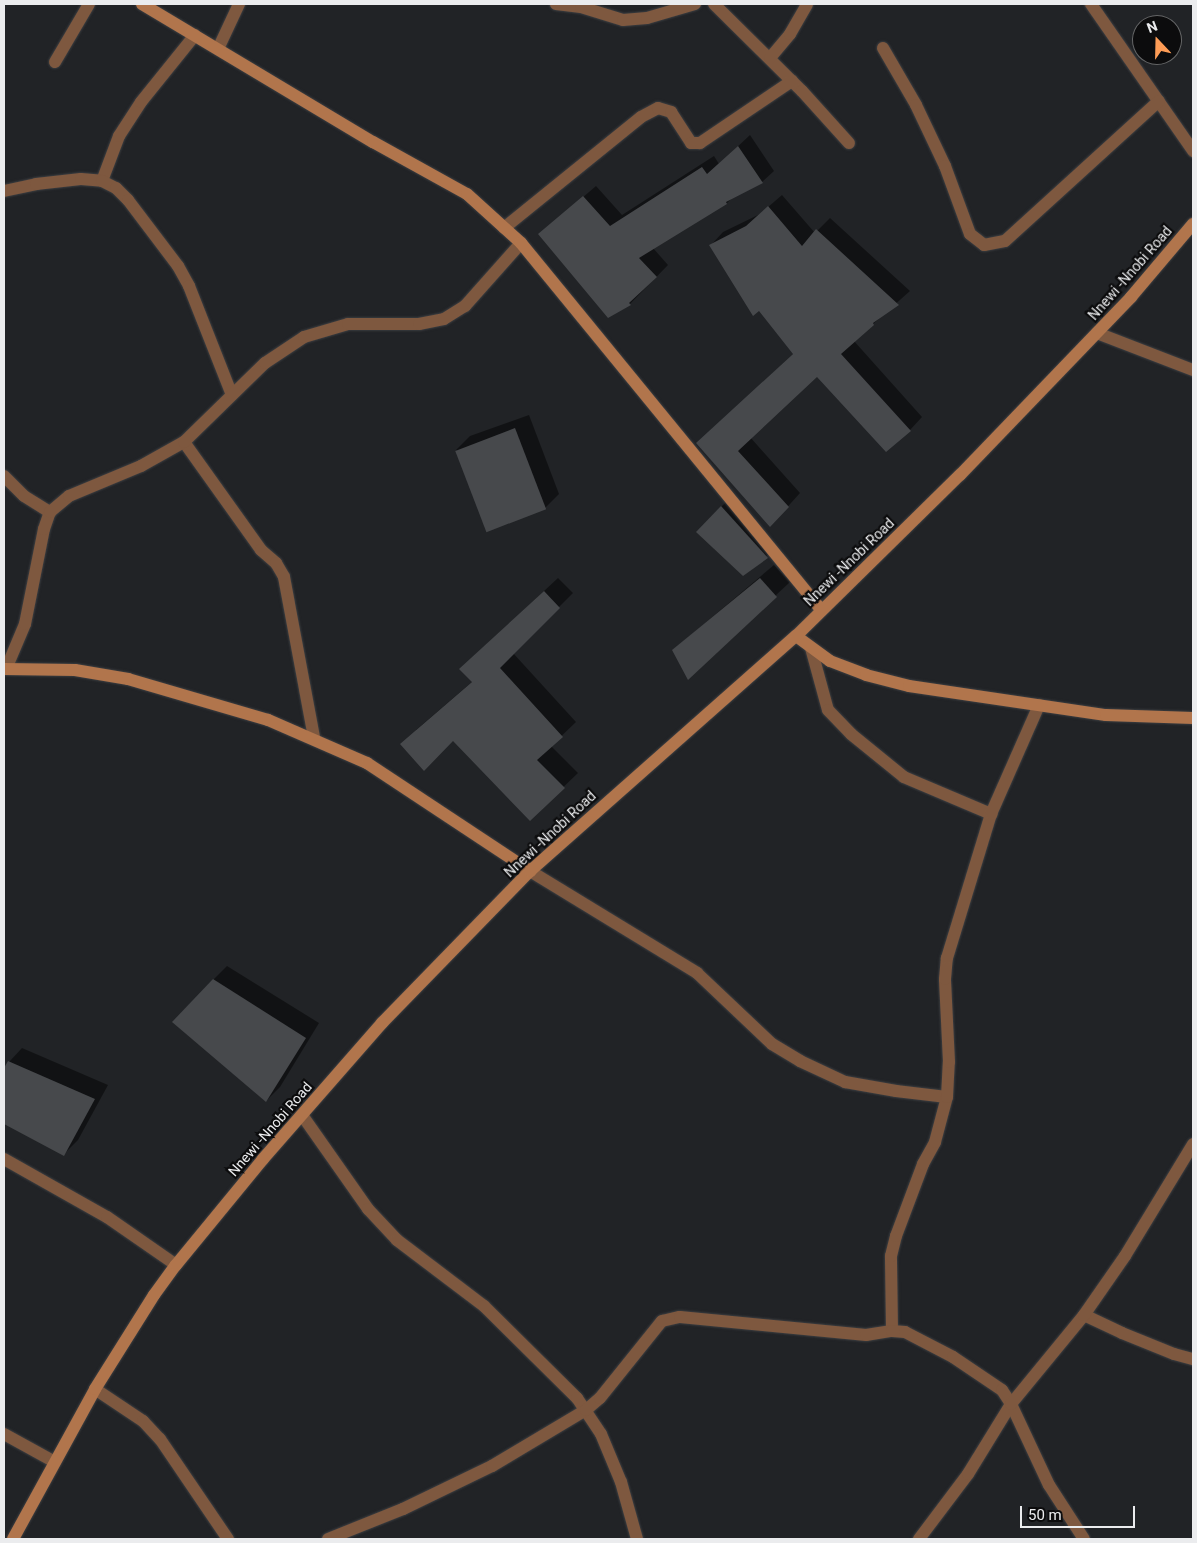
<!DOCTYPE html>
<html>
<head>
<meta charset="utf-8">
<style>
  body { margin:0 }
  #map { position:relative; width:1197px; height:1543px; overflow:hidden; background:#212326; font-family:Roboto,sans-serif }
  div>[style] { position:absolute }
  [style*='--x'] { left:calc(var(--x)*1px); top:calc(var(--y)*1px); width:calc(var(--w)*1px); rotate:calc(var(--a)*1deg) }
  .shadow>* { inset:0; background:#0007; transform-origin:0 0 }
  .building>* { inset:0; background:#47494c; transform-origin:0 0 }
  .roads { filter:drop-shadow(0 0 1px #3d3f42) drop-shadow(0 0 1px #3d3f42) }
  .street>* { height:12px; margin:-6px; padding:0 6px; transform-origin:6px; border-radius:6px; background:#7e583f }
  .secondary>* { height:12px; margin:-6px; padding:0 6px; transform-origin:6px; border-radius:6px; background:#b1754c }
  span { translate:-50% -50%; white-space:nowrap; text-align:center; line-height:1.15; -webkit-text-stroke:4.5px #0c0c0d; paint-order:stroke }
  .street-label { font-size:14px; color:#ebecee }
  .frame { position:absolute; inset:0; border:5px solid #ebecee; pointer-events:none }
  .north { position:absolute; left:1132px; top:15px; width:50px; height:50px; box-sizing:border-box; background:#0c0c0d; border:1px solid #656667; border-radius:50%; rotate:339deg; font-size:14px; font-weight:700; line-height:20px; text-align:center; color:#ebecee }
  .north::after { content:''; display:block; margin:auto; width:18px; height:22px; background:#fd9c56; clip-path:polygon(50% 0,100% 100%,50% 72%,0 100%) }
  .scale { position:absolute; left:1020px; top:1506px; width:115px; height:22px; box-sizing:border-box; border:2px solid #ebecee; border-top:0; padding-left:6px; font-size:15px; line-height:18px; white-space:nowrap; color:#ebecee; -webkit-text-stroke:4px #0c0c0d; paint-order:stroke }
</style>
</head>
<body>
<div id="map">
  <div class="shadow">
    <div style="clip-path:polygon(750px 135px,774px 171px,762px 182px,733px 197px,727px 203px,653px 248px,668px 265px,630px 304px,540px 234px,596px 186px,622px 215px,714px 156px,719px 164px)"></div>
    <div style="clip-path:polygon(782px 195px,815px 233px,830px 218px,910px 291px,854px 341px,922px 417px,910px 430px,817px 375px,750px 437px,800px 493px,782px 513px,698px 443px,794px 353px,711px 245px,723px 232px,760px 214px)"></div>
    <div style="clip-path:polygon(529px 415px,559px 494px,545px 508px,456px 450px,470px 436px)"></div>
    <div style="left:732px;top:497px;width:67px;height:15px;rotate:48deg"></div>
    <div style="clip-path:polygon(774px 565px,790px 582px,688px 678px,673px 650px)"></div>
    <div style="clip-path:polygon(558px 578px,573px 593px,513px 653px,576px 722px,551px 746px,578px 773px,530px 819px,453px 740px,416px 730px,473px 681px,475px 655px)"></div>
    <div style="clip-path:polygon(227px 966px,319px 1023px,280px 1087px,266px 1101px,213px 980px)"></div>
    <div style="clip-path:polygon(22px 1048px,108px 1085px,78px 1140px,64px 1154px,4px 1123px,4px 1071px,9px 1062px)"></div>
  </div>
  <div class="building">
    <div style="clip-path:polygon(738px 146px,763px 183px,726px 202px,727px 204px,639px 258px,657px 277px,629px 303px,631px 305px,608px 318px,538px 234px,583px 196px,610px 226px,702px 167px,707px 174px)"></div>
    <div style="clip-path:polygon(768px 206px,802px 246px,816px 229px,899px 305px,873px 323px,874px 325px,841px 354px,911px 431px,886px 452px,817px 377px,738px 451px,789px 507px,770px 527px,696px 443px,793px 354px,759px 311px,753px 316px,709px 245px,746px 226px)"></div>
    <div style="left:515px;top:428px;width:87px;height:64px;rotate:69deg"></div>
    <div style="clip-path:polygon(721px 506px,768px 558px,743px 576px,696px 532px)"></div>
    <div style="clip-path:polygon(760px 578px,777px 597px,688px 680px,672px 650px)"></div>
    <div style="clip-path:polygon(544px 591px,560px 608px,500px 668px,563px 737px,537px 760px,565px 788px,530px 821px,453px 741px,424px 771px,400px 744px,472px 682px,459px 669px)"></div>
    <div style="clip-path:polygon(213px 979px,306px 1038px,266px 1102px,172px 1022px)"></div>
    <div style="clip-path:polygon(8px 1061px,95px 1099px,64px 1156px,4px 1124px,4px 1068px)"></div>
  </div>
  <div class="roads">
    <div class="street">
      <div style="--x:556;--y:4;--w:25;--a:7"></div>
      <div style="--x:581;--y:7;--w:44;--a:17.2"></div>
      <div style="--x:623;--y:20;--w:24;--a:-5"></div>
      <div style="--x:647;--y:18;--w:50;--a:-16.3"></div>
      <div style="--x:714;--y:4;--w:124;--a:44.7"></div>
      <div style="--x:802;--y:91;--w:70;--a:47.9"></div>
      <div style="--x:1091;--y:4;--w:179;--a:55.2"></div>
      <div style="--x:883;--y:48;--w:66;--a:59.9"></div>
      <div style="--x:916;--y:105;--w:68;--a:64.6"></div>
      <div style="--x:945;--y:166;--w:72;--a:69.8"></div>
      <div style="--x:970;--y:234;--w:18;--a:38"></div>
      <div style="--x:984;--y:245;--w:21;--a:-11"></div>
      <div style="--x:1005;--y:241;--w:208;--a:-42.3"></div>
      <div style="--x:218;--y:49;--w:50;--a:-65"></div>
      <div style="--x:770;--y:58;--w:31;--a:-50"></div>
      <div style="--x:790;--y:34;--w:34;--a:-60"></div>
      <div style="--x:55;--y:62;--w:67;--a:-59.6"></div>
      <div style="--x:102;--y:181;--w:48;--a:-69.3"></div>
      <div style="--x:119;--y:136;--w:40;--a:-57.1"></div>
      <div style="--x:141;--y:102;--w:86;--a:-51.1"></div>
      <div style="--x:4;--y:191;--w:33;--a:-12"></div>
      <div style="--x:36;--y:184;--w:45;--a:-6.3"></div>
      <div style="--x:81;--y:179;--w:21;--a:5"></div>
      <div style="--x:102;--y:181;--w:16;--a:27"></div>
      <div style="--x:116;--y:188;--w:17;--a:45"></div>
      <div style="--x:128;--y:200;--w:83;--a:52.9"></div>
      <div style="--x:178;--y:266;--w:23;--a:61"></div>
      <div style="--x:189;--y:286;--w:117;--a:68.5"></div>
      <div style="--x:504;--y:228;--w:176;--a:-39"></div>
      <div style="--x:641;--y:117;--w:19;--a:-28"></div>
      <div style="--x:658;--y:108;--w:14;--a:17"></div>
      <div style="--x:671;--y:112;--w:37;--a:57"></div>
      <div style="--x:691;--y:143;--w:9;--a:0"></div>
      <div style="--x:700;--y:143;--w:111;--a:-34"></div>
      <div style="--x:1097;--y:333;--w:103;--a:21.1"></div>
      <div style="--x:184;--y:442;--w:133;--a:54.5"></div>
      <div style="--x:261;--y:550;--w:20;--a:41"></div>
      <div style="--x:276;--y:563;--w:16;--a:60"></div>
      <div style="--x:284;--y:577;--w:164;--a:79.4"></div>
      <div style="--x:4;--y:476;--w:28;--a:45"></div>
      <div style="--x:24;--y:496;--w:31;--a:32"></div>
      <div style="--x:811;--y:648;--w:64;--a:74.7"></div>
      <div style="--x:828;--y:710;--w:33;--a:46"></div>
      <div style="--x:851;--y:734;--w:68;--a:39.1"></div>
      <div style="--x:904;--y:777;--w:95;--a:23"></div>
      <div style="--x:6;--y:669;--w:49;--a:-67.1"></div>
      <div style="--x:25;--y:624;--w:97;--a:-78.7"></div>
      <div style="--x:44;--y:529;--w:18;--a:-71"></div>
      <div style="--x:50;--y:512;--w:25;--a:-40"></div>
      <div style="--x:69;--y:496;--w:78;--a:-22.6"></div>
      <div style="--x:141;--y:466;--w:49;--a:-29.2"></div>
      <div style="--x:184;--y:442;--w:113;--a:-44.3"></div>
      <div style="--x:265;--y:363;--w:47;--a:-33.7"></div>
      <div style="--x:304;--y:337;--w:46;--a:-16.5"></div>
      <div style="--x:348;--y:324;--w:71;--a:0"></div>
      <div style="--x:419;--y:324;--w:25;--a:-11"></div>
      <div style="--x:444;--y:319;--w:25;--a:-32"></div>
      <div style="--x:465;--y:306;--w:84;--a:-48.4"></div>
      <div style="--x:530;--y:871;--w:196;--a:31.4"></div>
      <div style="--x:697;--y:973;--w:103;--a:43.4"></div>
      <div style="--x:772;--y:1044;--w:33;--a:31"></div>
      <div style="--x:800;--y:1061;--w:50;--a:25"></div>
      <div style="--x:845;--y:1082;--w:52;--a:10"></div>
      <div style="--x:896;--y:1091;--w:51;--a:6.7"></div>
      <div style="--x:302;--y:1115;--w:115;--a:54.9"></div>
      <div style="--x:368;--y:1209;--w:42;--a:46.9"></div>
      <div style="--x:397;--y:1240;--w:109;--a:37.2"></div>
      <div style="--x:484;--y:1306;--w:131;--a:44.7"></div>
      <div style="--x:577;--y:1398;--w:43;--a:56.3"></div>
      <div style="--x:601;--y:1434;--w:52;--a:67.4"></div>
      <div style="--x:621;--y:1482;--w:59;--a:74.3"></div>
      <div style="--x:4;--y:1159;--w:118;--a:29.4"></div>
      <div style="--x:107;--y:1217;--w:84;--a:34.8"></div>
      <div style="--x:1084;--y:1315;--w:42;--a:25.3"></div>
      <div style="--x:1122;--y:1333;--w:56;--a:22"></div>
      <div style="--x:1174;--y:1354;--w:20;--a:15"></div>
      <div style="--x:892;--y:1331;--w:75;--a:-90.8"></div>
      <div style="--x:891;--y:1256;--w:21;--a:-76"></div>
      <div style="--x:896;--y:1236;--w:77;--a:-69.4"></div>
      <div style="--x:923;--y:1164;--w:25;--a:-61"></div>
      <div style="--x:935;--y:1142;--w:47;--a:-75.1"></div>
      <div style="--x:947;--y:1097;--w:35;--a:-87"></div>
      <div style="--x:949;--y:1062;--w:83;--a:-92.8"></div>
      <div style="--x:945;--y:979;--w:21;--a:-85"></div>
      <div style="--x:947;--y:958;--w:151;--a:-73"></div>
      <div style="--x:991;--y:814;--w:119;--a:-66.2"></div>
      <div style="--x:95;--y:1389;--w:58;--a:33.7"></div>
      <div style="--x:143;--y:1421;--w:25;--a:47"></div>
      <div style="--x:160;--y:1439;--w:121;--a:55.8"></div>
      <div style="--x:4;--y:1434;--w:58;--a:28.8"></div>
      <div style="--x:328;--y:1539;--w:81;--a:-21.8"></div>
      <div style="--x:403;--y:1509;--w:99;--a:-25.8"></div>
      <div style="--x:492;--y:1466;--w:109;--a:-30.8"></div>
      <div style="--x:586;--y:1410;--w:18;--a:-41"></div>
      <div style="--x:600;--y:1398;--w:99;--a:-51.2"></div>
      <div style="--x:662;--y:1321;--w:18;--a:-13"></div>
      <div style="--x:680;--y:1317;--w:187;--a:5.5"></div>
      <div style="--x:866;--y:1335;--w:26;--a:-9"></div>
      <div style="--x:892;--y:1331;--w:13;--a:4"></div>
      <div style="--x:905;--y:1332;--w:54;--a:27.5"></div>
      <div style="--x:953;--y:1357;--w:59;--a:34"></div>
      <div style="--x:1002;--y:1390;--w:17;--a:57"></div>
      <div style="--x:1011;--y:1404;--w:89;--a:64.9"></div>
      <div style="--x:1049;--y:1485;--w:64;--a:57.1"></div>
      <div style="--x:919;--y:1539;--w:81;--a:-53"></div>
      <div style="--x:968;--y:1474;--w:82;--a:-58.4"></div>
      <div style="--x:1011;--y:1404;--w:115;--a:-50.6"></div>
      <div style="--x:1084;--y:1315;--w:72;--a:-55.2"></div>
      <div style="--x:1125;--y:1256;--w:131;--a:-58.7"></div>
    </div>
    <div class="secondary">
      <div style="--x:142;--y:4;--w:269;--a:30.9"></div>
      <div style="--x:373;--y:142;--w:107;--a:29"></div>
      <div style="--x:467;--y:194;--w:73;--a:42.2"></div>
      <div style="--x:521;--y:243;--w:474;--a:50.7"></div>
      <div style="--x:796;--y:636;--w:42;--a:36.3"></div>
      <div style="--x:830;--y:661;--w:39;--a:21"></div>
      <div style="--x:866;--y:675;--w:44;--a:14.3"></div>
      <div style="--x:909;--y:686;--w:199;--a:8.4"></div>
      <div style="--x:1106;--y:715;--w:87;--a:2"></div>
      <div style="--x:4;--y:669;--w:71;--a:0.8"></div>
      <div style="--x:75;--y:670;--w:54;--a:9.6"></div>
      <div style="--x:128;--y:679;--w:146;--a:16.3"></div>
      <div style="--x:268;--y:720;--w:108;--a:23.5"></div>
      <div style="--x:367;--y:763;--w:196;--a:33.5"></div>
      <div style="--x:13;--y:1539;--w:171;--a:-61.3"></div>
      <div style="--x:95;--y:1389;--w:111;--a:-57.9"></div>
      <div style="--x:154;--y:1295;--w:37;--a:-54"></div>
      <div style="--x:176;--y:1265;--w:137;--a:-50.6"></div>
      <div style="--x:263;--y:1159;--w:181;--a:-48.8"></div>
      <div style="--x:382;--y:1023;--w:212;--a:-45.8"></div>
      <div style="--x:530;--y:871;--w:355;--a:-41.5"></div>
      <div style="--x:796;--y:636;--w:230;--a:-44.5"></div>
      <div style="--x:960;--y:475;--w:247;--a:-46.1"></div>
      <div style="--x:1131;--y:297;--w:96;--a:-49.7"></div>
    </div>
  </div>
  <div class="street-label">
    <span style="left:1130px;top:273px;rotate:-49deg">Nnewi -Nnobi Road</span>
    <span style="left:849px;top:562px;rotate:-44deg">Nnewi -Nnobi Road</span>
    <span style="left:550px;top:834px;rotate:-43deg">Nnewi -Nnobi Road</span>
    <span style="left:270px;top:1129px;rotate:-49deg">Nnewi -Nnobi Road</span>
  </div>
  <div class="frame"></div>
  <div class="north">N</div>
  <div class="scale">50 m</div>
</div>
</body>
</html>
